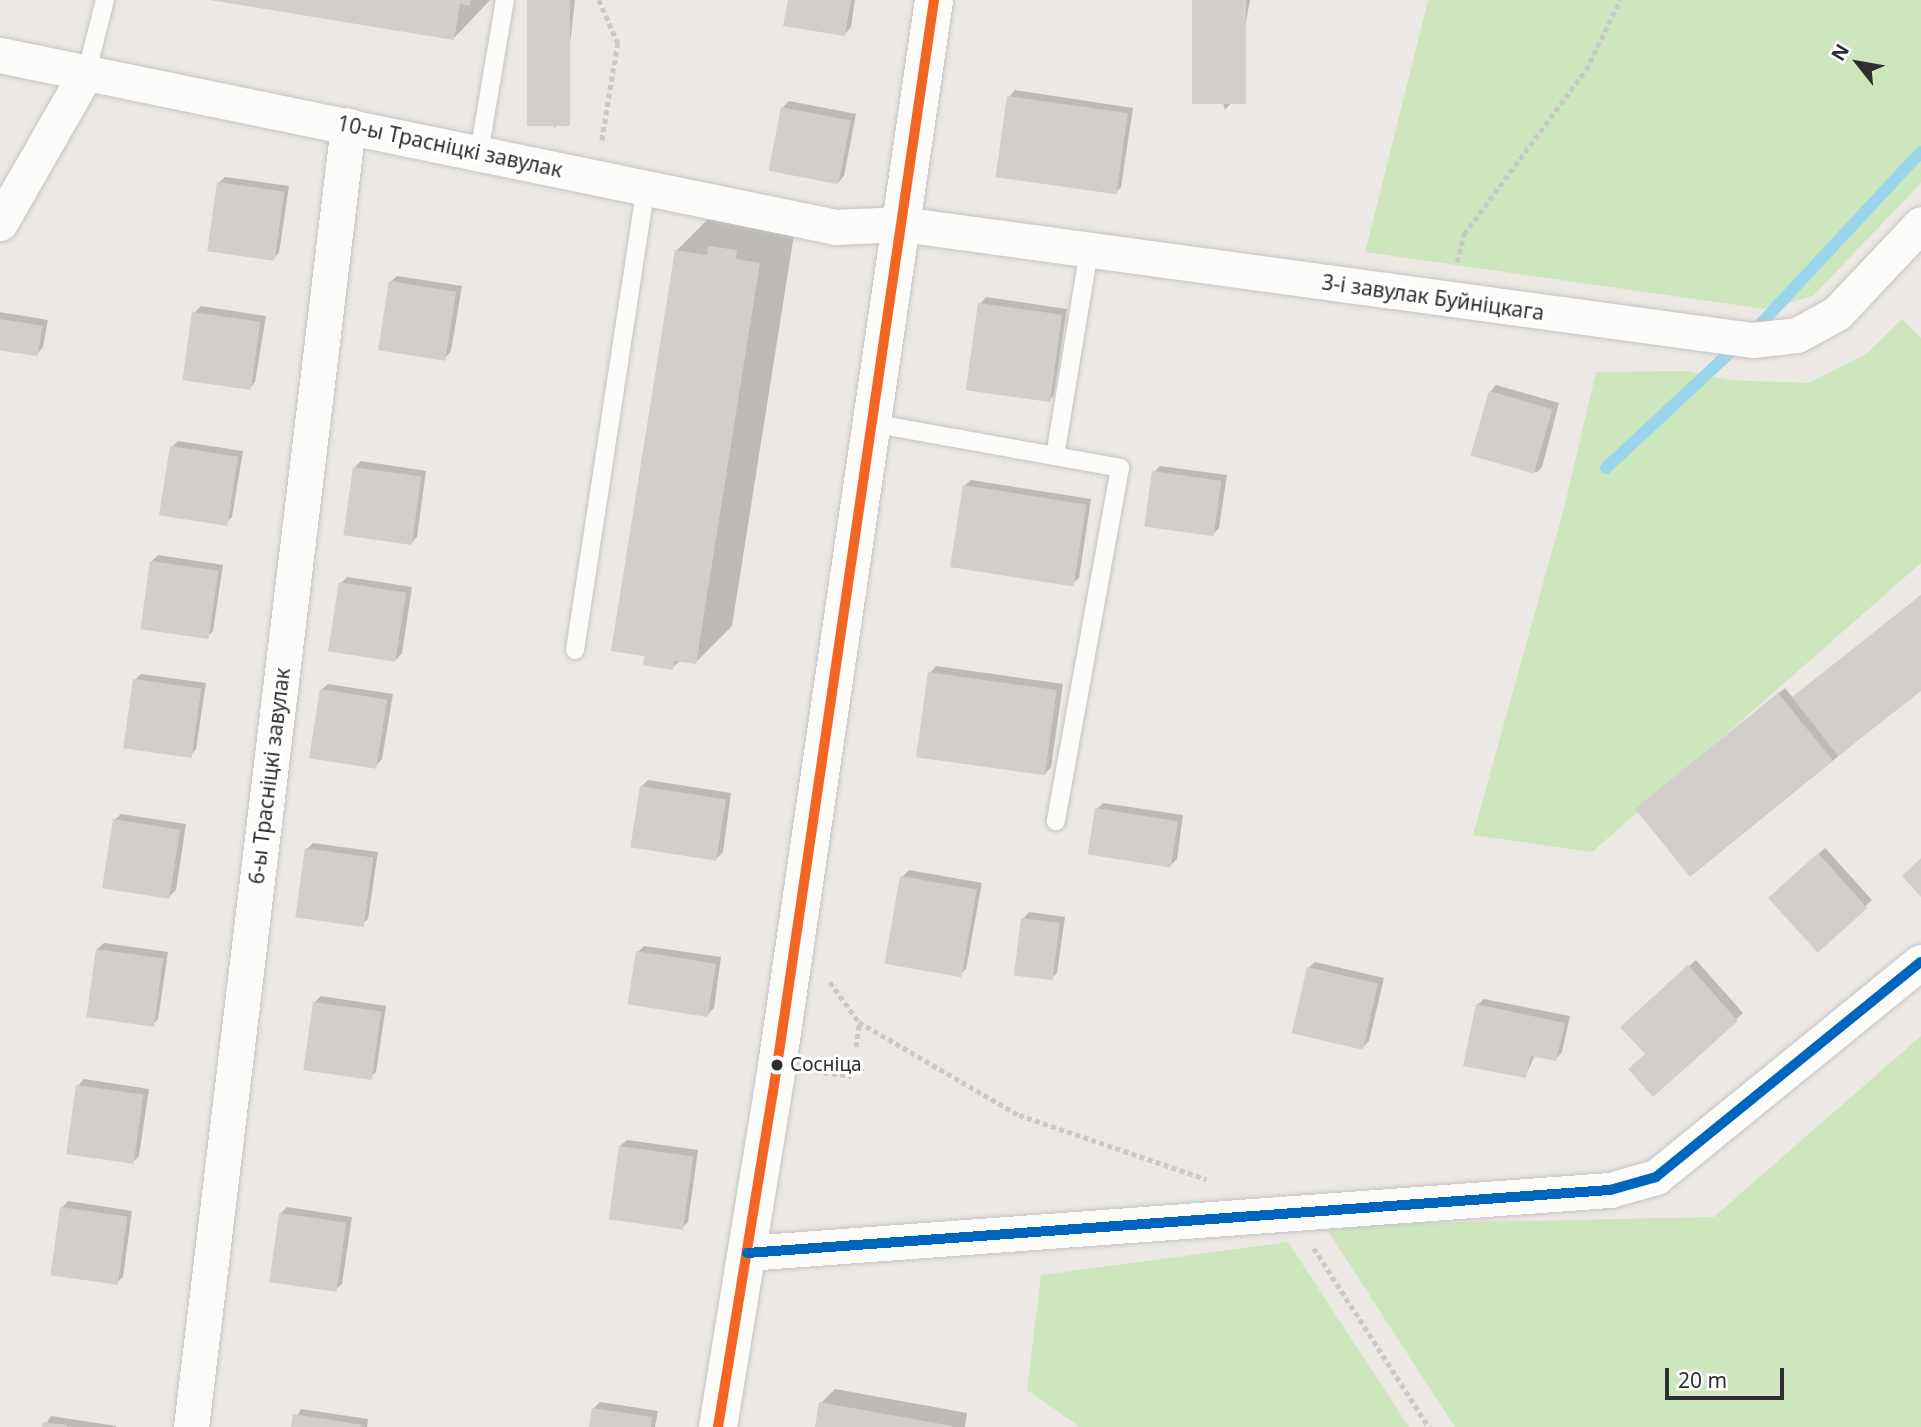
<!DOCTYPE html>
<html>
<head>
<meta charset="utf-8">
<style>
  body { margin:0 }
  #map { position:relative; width:1921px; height:1427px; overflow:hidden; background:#ece8e4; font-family:"Noto Sans",sans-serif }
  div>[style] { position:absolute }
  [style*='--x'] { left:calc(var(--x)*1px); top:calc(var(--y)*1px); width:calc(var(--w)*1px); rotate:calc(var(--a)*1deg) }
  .green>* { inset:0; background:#cee6be }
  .shadow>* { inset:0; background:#0003 }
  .stream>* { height:12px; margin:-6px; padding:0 6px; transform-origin:6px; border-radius:6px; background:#99d6ec }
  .building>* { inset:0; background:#d1cecb; transform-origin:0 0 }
  .path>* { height:4.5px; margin-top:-2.25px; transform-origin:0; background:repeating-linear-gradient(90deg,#c9c9c8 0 5px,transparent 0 8.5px) }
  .roads { filter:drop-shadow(0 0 2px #c5c4c5) drop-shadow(0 0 2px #c5c4c5) }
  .lane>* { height:18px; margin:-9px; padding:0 9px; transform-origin:9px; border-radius:9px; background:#fcfcfb }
  .street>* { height:35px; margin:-17.5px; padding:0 17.5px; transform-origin:17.5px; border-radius:17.5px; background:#fcfcfb }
  .secondary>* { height:38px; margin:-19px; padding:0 19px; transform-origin:19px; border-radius:19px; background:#fcfcfb }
  .bus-1>* { height:10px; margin:-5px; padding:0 5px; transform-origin:5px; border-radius:5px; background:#f26522 }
  .bus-2>* { height:10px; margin:-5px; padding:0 5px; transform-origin:5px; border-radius:5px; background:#0065bd }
  .dots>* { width:19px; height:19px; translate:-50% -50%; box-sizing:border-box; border:4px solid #fff; border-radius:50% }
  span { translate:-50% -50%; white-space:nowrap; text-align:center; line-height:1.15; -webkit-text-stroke:6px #fff; paint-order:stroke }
  .bus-label { font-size:19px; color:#2e2e2e }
  .left { translate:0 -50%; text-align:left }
  .street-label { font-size:21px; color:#2e2e2e }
  .north { position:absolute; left:1823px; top:28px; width:70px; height:70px; -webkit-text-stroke:5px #fff; paint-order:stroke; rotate:301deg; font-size:19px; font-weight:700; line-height:28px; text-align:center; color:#2e2e2e }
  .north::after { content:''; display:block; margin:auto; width:24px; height:32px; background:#2e2e2e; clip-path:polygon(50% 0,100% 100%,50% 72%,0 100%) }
  .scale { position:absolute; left:1665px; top:1368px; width:119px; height:32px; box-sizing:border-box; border:4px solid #2e2e2e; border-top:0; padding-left:9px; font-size:21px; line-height:24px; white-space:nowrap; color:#2e2e2e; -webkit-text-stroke:5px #fff; paint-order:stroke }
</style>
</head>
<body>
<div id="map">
  <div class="green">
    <div style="clip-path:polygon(1428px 0,1921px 0,1921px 183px,1813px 296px,1765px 309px,1365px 252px)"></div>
    <div style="clip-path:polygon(1902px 319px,1921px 338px,1921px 563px,1592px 852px,1473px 835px,1564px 508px,1596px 372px,1687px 371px,1729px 380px,1808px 383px,1866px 354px)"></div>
    <div style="clip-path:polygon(1921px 1036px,1921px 1427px,1455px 1427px,1324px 1225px,1714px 1217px)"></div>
    <div style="clip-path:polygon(1288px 1242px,1409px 1427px,1080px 1427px,1027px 1390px,1041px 1275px)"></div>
  </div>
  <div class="shadow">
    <div style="clip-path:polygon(212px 0,490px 0,454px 38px)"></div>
    <div style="clip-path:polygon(529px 0,575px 0,561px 122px,554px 128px)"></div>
    <div style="clip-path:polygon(789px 0,855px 0,851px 27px,845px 34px)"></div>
    <div style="clip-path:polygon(1194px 0,1250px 0,1231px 103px,1225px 110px)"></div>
    <div style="clip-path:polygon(1015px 90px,1133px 108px,1121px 187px,1114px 194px,1009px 97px)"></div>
    <div style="clip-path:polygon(789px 101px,856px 114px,844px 176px,838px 183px,783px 107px)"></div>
    <div style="clip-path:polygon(225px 177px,289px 186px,279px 253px,273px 259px,218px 183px)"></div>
    <div style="clip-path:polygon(712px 215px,795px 228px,732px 626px,696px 662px,681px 660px,672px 668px,646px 654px,676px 251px)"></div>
    <div style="clip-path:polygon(397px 276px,462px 286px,451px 351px,445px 358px,390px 282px)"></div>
    <div style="clip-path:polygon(986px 297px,1067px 309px,1054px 395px,1047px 401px,980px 304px)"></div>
    <div style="clip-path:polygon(201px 306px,266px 316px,255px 382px,249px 389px,194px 313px)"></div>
    <div style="clip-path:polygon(0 312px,48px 320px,43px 347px,37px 354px,0 348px)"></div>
    <div style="clip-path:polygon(1496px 385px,1559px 403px,1542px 467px,1536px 473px,1490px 392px)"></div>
    <div style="clip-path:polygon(178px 441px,243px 451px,232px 517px,226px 523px,172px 447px)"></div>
    <div style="clip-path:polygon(361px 461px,426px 471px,417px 537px,410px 544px,355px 467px)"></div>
    <div style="clip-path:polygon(1160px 466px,1227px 475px,1219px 528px,1212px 535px,1154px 472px)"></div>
    <div style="clip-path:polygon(971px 480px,1091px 499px,1079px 578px,1072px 584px,964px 486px)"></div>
    <div style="clip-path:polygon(158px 555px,223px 565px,213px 631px,207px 637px,152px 561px)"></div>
    <div style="clip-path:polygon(347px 577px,412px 587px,402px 653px,396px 660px,341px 583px)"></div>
    <div style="clip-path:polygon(1921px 595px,1921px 689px,1692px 875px,1644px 804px,1785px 688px,1793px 698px)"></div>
    <div style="clip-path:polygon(936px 666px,1063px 684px,1051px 767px,1045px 774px,930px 673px)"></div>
    <div style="clip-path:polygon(141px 674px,206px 683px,196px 749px,190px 756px,135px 680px)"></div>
    <div style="clip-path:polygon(328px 684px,393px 694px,382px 759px,376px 766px,321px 690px)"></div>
    <div style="clip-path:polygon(648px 780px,731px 793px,723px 852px,717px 858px,641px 787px)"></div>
    <div style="clip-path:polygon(1103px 803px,1183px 815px,1177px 859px,1171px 865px,1097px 809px)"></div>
    <div style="clip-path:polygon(121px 814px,186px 824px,176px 890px,169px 897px,114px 820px)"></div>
    <div style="clip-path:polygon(313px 843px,378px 852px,368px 919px,361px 925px,307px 849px)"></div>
    <div style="clip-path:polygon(1825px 848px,1872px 900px,1818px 950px,1777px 891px)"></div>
    <div style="clip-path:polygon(909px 870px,982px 883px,966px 969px,960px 975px,902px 877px)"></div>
    <div style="clip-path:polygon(1029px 912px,1065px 917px,1057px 973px,1051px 979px,1023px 919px)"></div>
    <div style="clip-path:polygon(104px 943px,168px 952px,158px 1019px,152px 1025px,97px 949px)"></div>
    <div style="clip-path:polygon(644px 946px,721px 957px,714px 1008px,708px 1014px,638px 952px)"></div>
    <div style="clip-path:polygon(1696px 960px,1743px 1013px,1653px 1095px,1647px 1054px,1629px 1021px)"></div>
    <div style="clip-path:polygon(1315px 962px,1384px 978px,1369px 1041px,1363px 1047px,1308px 968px)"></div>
    <div style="clip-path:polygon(321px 996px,386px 1006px,376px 1072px,369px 1078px,315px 1002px)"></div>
    <div style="clip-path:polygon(1484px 999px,1570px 1016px,1562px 1052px,1556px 1059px,1535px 1055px,1525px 1077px,1477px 1005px)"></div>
    <div style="clip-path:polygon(84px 1079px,149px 1089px,139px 1156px,133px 1162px,78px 1086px)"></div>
    <div style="clip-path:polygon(627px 1140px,698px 1150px,688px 1222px,682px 1228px,620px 1146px)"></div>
    <div style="clip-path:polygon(68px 1201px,132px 1211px,123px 1277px,116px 1284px,62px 1208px)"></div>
    <div style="clip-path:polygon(287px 1207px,352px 1217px,342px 1284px,335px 1290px,280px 1214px)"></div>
    <div style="clip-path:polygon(835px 1389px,967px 1413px,965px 1427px,817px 1427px,821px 1403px)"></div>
    <div style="clip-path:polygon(600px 1402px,658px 1411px,655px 1427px,590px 1427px,593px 1409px)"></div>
    <div style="clip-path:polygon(301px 1409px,368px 1419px,367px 1427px,292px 1427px)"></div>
    <div style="clip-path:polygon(51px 1416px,116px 1426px,116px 1427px,44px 1427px)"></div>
  </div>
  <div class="stream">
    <div style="--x:1753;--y:332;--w:246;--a:-47"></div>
    <div style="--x:1606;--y:468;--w:182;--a:-43"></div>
  </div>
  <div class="building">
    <div style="clip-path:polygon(210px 0,471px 0,470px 6px,460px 4px,454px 40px)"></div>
    <div style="left:527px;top:0;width:43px;height:126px"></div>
    <div style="clip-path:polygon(788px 0,851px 0,845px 36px,783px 26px)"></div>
    <div style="left:1192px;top:0;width:54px;height:104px"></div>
    <div style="left:1007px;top:96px;width:122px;height:82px;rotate:8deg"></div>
    <div style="left:781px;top:107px;width:71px;height:65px;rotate:11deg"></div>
    <div style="left:217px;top:182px;width:68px;height:70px;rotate:8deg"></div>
    <div style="clip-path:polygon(708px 246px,737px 250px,736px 259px,760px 263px,696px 664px,675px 661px,673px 670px,643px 665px,644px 656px,611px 651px,675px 250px,707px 255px)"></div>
    <div style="left:389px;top:281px;width:68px;height:70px;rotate:9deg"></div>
    <div style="left:978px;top:303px;width:85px;height:88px;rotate:8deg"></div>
    <div style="left:192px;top:312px;width:69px;height:69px;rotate:8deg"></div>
    <div style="left:0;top:319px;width:43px;height:31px;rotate:9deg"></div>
    <div style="left:1489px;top:391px;width:66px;height:67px;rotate:16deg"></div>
    <div style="left:170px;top:446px;width:69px;height:70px;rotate:9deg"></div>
    <div style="left:353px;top:467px;width:69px;height:69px;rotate:8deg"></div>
    <div style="left:1152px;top:471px;width:70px;height:56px;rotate:8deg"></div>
    <div style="left:963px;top:485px;width:125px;height:83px;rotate:9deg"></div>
    <div style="left:150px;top:561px;width:69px;height:69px;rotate:8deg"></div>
    <div style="left:339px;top:582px;width:68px;height:70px;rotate:9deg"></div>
    <div style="clip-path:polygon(1921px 595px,1921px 691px,1838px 756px,1792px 697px)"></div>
    <div style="left:928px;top:672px;width:130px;height:86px;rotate:8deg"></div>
    <div style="left:133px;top:679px;width:69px;height:70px;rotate:8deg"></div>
    <div style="left:320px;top:689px;width:68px;height:70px;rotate:9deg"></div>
    <div style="left:1778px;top:693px;width:87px;height:184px;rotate:51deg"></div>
    <div style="left:640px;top:786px;width:87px;height:62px;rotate:9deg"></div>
    <div style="left:1095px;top:808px;width:84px;height:47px;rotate:9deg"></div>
    <div style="left:113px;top:819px;width:68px;height:70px;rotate:9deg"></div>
    <div style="left:305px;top:848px;width:69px;height:70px;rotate:8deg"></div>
    <div style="left:1818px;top:853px;width:74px;height:67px;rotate:48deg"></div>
    <div style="clip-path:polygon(1921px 858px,1921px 897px,1902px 876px)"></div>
    <div style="left:900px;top:876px;width:78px;height:89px;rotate:10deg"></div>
    <div style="left:1021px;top:918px;width:39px;height:58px;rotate:7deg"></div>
    <div style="left:96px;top:949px;width:68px;height:69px;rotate:8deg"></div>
    <div style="left:636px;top:951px;width:81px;height:54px;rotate:9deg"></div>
    <div style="clip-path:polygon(1688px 965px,1738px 1021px,1653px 1097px,1628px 1069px,1645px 1054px,1620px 1027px)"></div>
    <div style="left:1307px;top:967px;width:73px;height:68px;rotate:13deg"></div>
    <div style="left:313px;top:1002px;width:69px;height:69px;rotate:8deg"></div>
    <div style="clip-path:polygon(1476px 1004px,1565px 1023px,1556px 1061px,1531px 1056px,1526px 1078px,1463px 1066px)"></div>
    <div style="left:76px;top:1085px;width:68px;height:70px;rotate:8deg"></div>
    <div style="left:619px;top:1146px;width:75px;height:74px;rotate:8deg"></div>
    <div style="left:60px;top:1207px;width:68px;height:69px;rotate:8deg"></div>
    <div style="left:279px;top:1213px;width:68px;height:70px;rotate:8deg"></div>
    <div style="clip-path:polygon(819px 1402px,952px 1426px,952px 1427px,815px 1427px)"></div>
    <div style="clip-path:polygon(592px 1408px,652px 1417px,651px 1427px,589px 1427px)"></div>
    <div style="clip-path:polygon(293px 1414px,362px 1425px,362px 1427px,291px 1427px)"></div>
    <div style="clip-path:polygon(43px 1422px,67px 1425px,67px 1427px,42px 1427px)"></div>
  </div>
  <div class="path">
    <div style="--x:599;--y:0;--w:47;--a:66.2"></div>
    <div style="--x:618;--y:43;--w:99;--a:99.3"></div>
    <div style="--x:1457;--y:262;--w:29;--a:-76"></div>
    <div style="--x:1464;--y:234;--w:204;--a:-53.4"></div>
    <div style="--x:1586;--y:70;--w:78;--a:-64.1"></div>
    <div style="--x:830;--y:982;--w:49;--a:54.1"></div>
    <div style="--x:859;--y:1022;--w:185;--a:30.2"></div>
    <div style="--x:1019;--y:1115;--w:198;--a:18.9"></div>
    <div style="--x:856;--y:1047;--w:25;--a:-83"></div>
    <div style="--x:815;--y:1071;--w:37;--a:8"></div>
    <div style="--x:1314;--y:1248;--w:213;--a:57.3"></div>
  </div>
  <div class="roads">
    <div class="lane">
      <div style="--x:87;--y:71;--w:73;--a:-75.8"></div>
      <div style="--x:479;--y:153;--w:155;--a:-80.4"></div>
      <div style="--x:871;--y:423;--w:253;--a:10.2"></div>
      <div style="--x:1120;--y:468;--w:359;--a:100.3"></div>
      <div style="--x:1055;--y:456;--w:208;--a:-80.6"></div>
      <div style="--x:575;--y:650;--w:470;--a:-81.3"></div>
    </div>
    <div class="street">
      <div style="--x:0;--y:55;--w:854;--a:11.63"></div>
      <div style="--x:836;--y:227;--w:65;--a:-2.6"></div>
      <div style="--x:901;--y:224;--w:859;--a:7.76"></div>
      <div style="--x:1752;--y:340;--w:45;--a:-6.3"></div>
      <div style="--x:1797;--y:335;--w:46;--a:-28.8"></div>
      <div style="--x:1837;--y:313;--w:122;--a:-46.7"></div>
      <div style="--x:0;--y:223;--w:175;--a:-60.2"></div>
      <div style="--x:747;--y:1253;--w:865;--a:-4.18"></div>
      <div style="--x:1610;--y:1190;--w:48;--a:-15.8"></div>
      <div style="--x:1656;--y:1177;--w:341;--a:-39.1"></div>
      <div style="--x:191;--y:1427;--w:1311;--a:-83.12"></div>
    </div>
    <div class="secondary">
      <div style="--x:718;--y:1427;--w:366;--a:-80.7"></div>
      <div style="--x:777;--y:1066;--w:1077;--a:-81.62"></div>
    </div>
  </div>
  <div class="bus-1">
    <div style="--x:718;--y:1427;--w:366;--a:-80.7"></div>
    <div style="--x:777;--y:1066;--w:1077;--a:-81.62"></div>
  </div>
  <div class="bus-2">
    <div style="--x:747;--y:1253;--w:865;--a:-4.18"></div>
    <div style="--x:1610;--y:1190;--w:48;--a:-15.8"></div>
    <div style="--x:1656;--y:1177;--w:341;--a:-39.1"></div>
  </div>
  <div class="dots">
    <div style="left:777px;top:1065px;background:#2e2e2e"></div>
  </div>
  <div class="bus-label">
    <span class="left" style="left:790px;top:1065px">Сосніца</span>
  </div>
  <div class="street-label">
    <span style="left:450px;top:146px;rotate:12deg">10-ы Трасніцкі завулак</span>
    <span style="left:1433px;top:297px;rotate:8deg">3-і завулак Буйніцкага</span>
    <span style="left:269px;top:776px;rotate:-83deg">6-ы Трасніцкі завулак</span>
  </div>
  <div class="north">N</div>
  <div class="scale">20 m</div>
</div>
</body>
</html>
